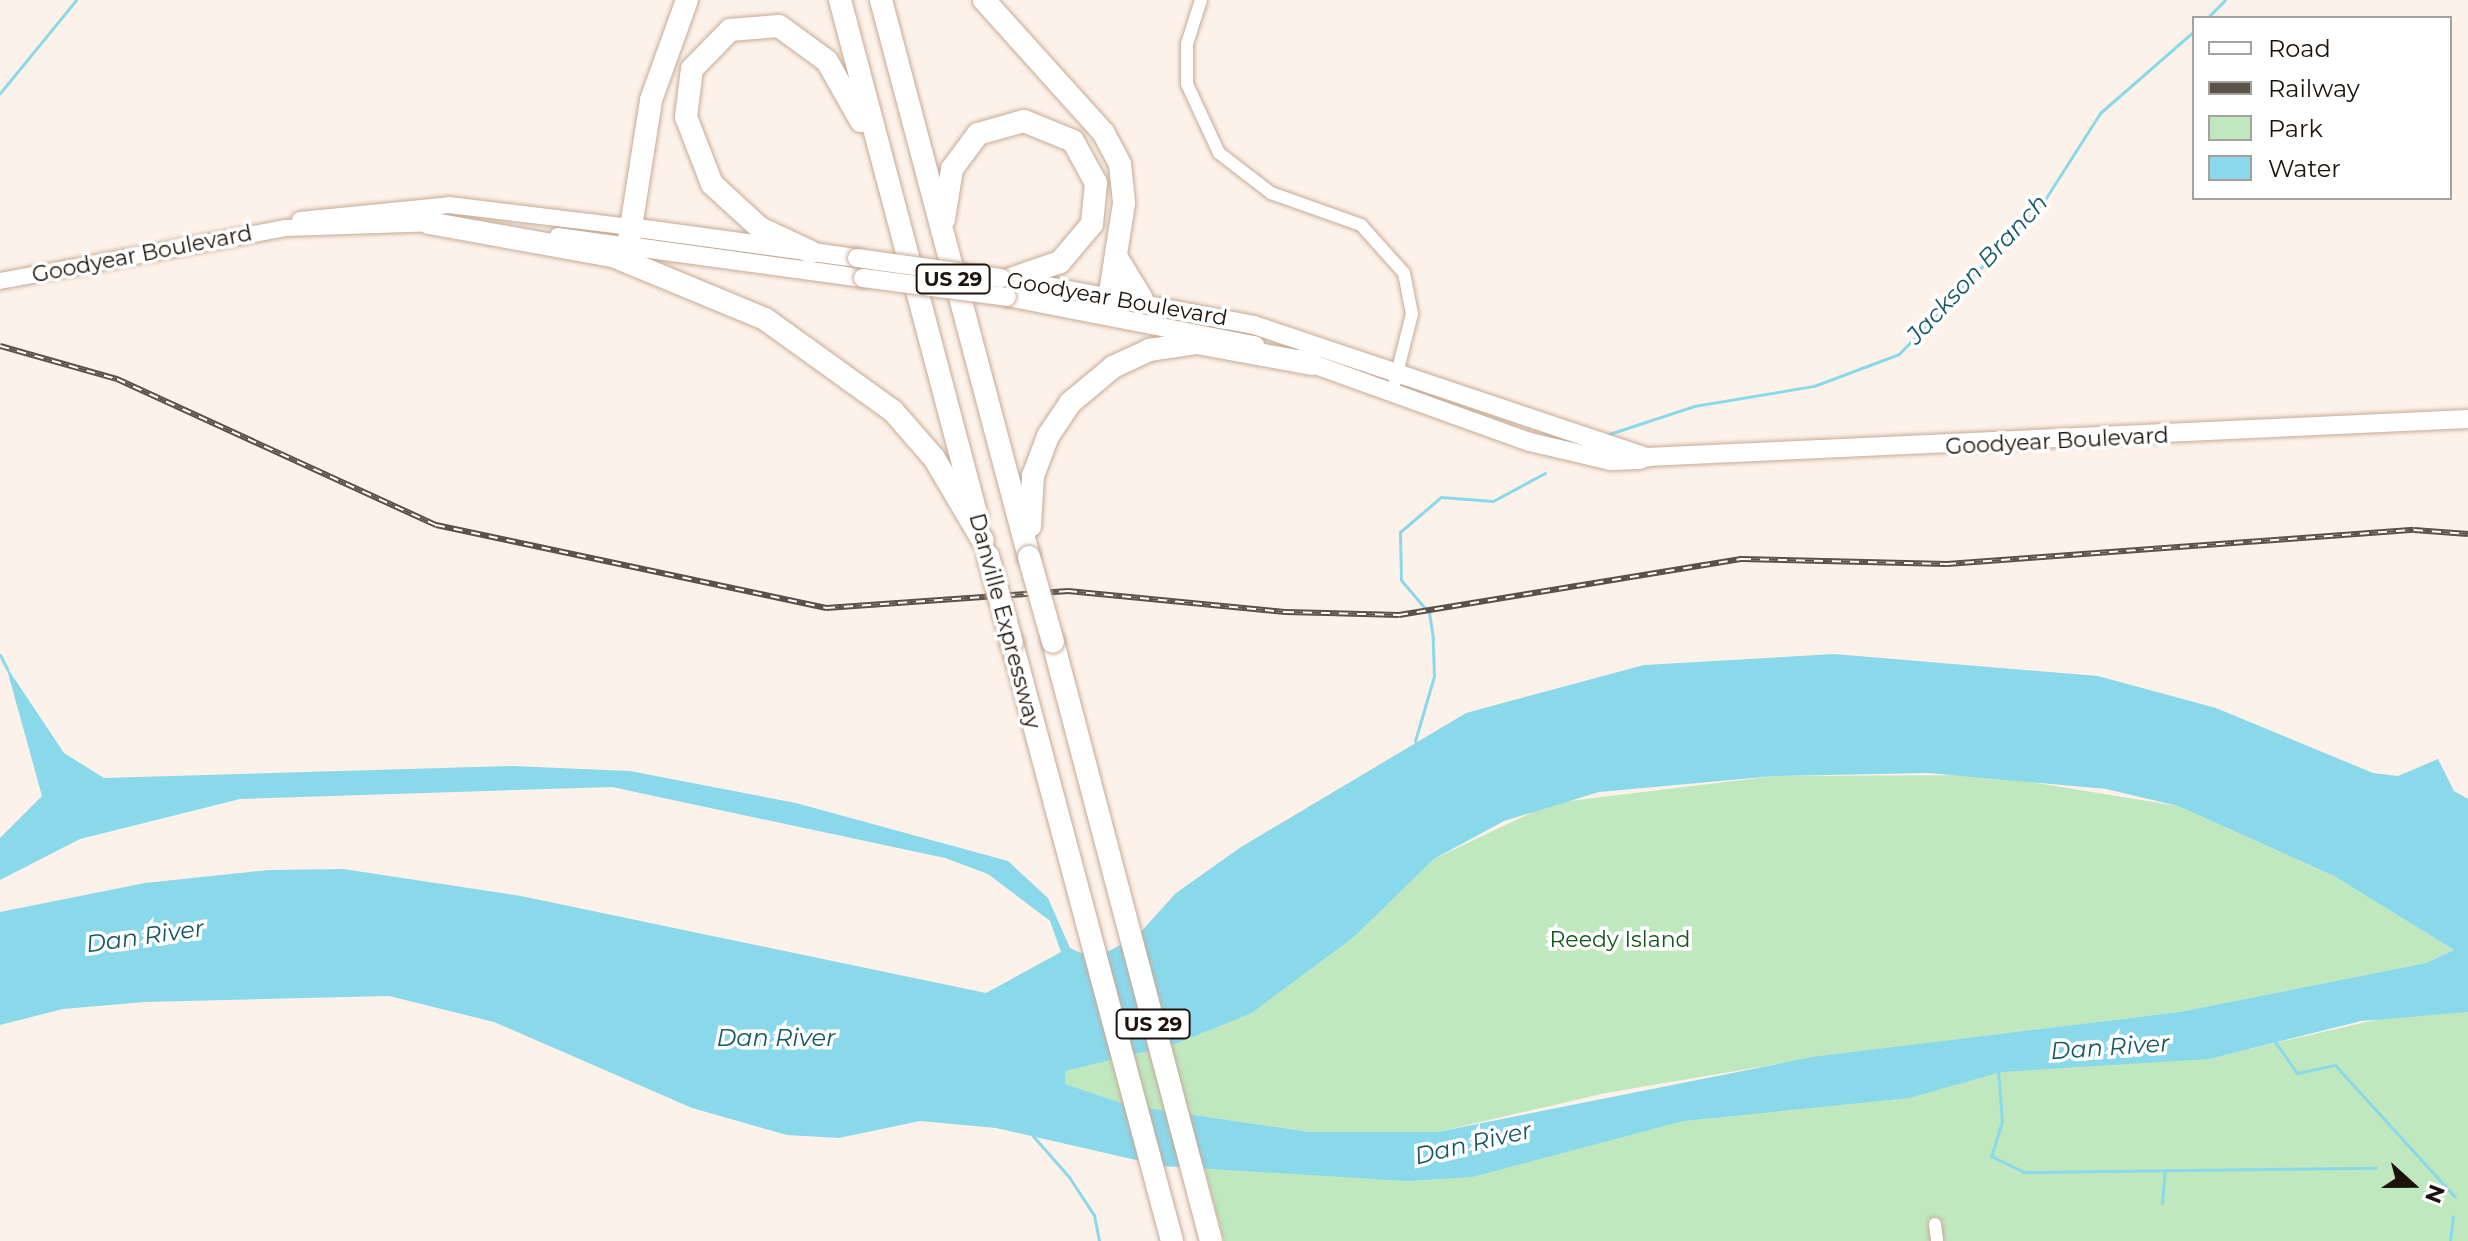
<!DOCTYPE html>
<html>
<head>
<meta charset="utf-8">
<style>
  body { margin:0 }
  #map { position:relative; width:2468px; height:1241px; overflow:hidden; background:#fdf2ea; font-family:Montserrat,sans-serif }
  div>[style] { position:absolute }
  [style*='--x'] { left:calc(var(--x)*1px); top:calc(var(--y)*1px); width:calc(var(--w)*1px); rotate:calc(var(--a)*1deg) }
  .green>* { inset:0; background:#bfe8be }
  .water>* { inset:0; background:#8ad9eb }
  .stream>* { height:3px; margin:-1.5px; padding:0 1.5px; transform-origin:1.5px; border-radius:1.5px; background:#8ad9eb }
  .roads { filter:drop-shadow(0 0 2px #c5ab97) drop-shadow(0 0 2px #c5ab97) }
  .minor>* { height:12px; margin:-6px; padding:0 6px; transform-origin:6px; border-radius:6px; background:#fff }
  .tertiary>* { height:16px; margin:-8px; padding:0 8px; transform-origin:8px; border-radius:8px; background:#fff }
  .secondary>* { height:18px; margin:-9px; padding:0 9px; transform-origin:9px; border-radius:9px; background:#fff }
  .motorway>* { height:22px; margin:-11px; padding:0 11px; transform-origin:11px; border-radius:11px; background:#fff }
  .rail>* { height:6px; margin-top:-3px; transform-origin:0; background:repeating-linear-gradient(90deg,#fff 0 9px,#5a5149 0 18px); box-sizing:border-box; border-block:2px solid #5a5149 }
  .bridges { filter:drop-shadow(0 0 2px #c5ab97) drop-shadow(0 0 2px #c5ab97) }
  .secondary-bridge>* { height:18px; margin:-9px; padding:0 9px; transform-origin:9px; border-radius:9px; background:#fff }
  .motorway-bridge>* { height:22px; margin:-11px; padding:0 11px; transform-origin:11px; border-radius:11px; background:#fff }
  span { translate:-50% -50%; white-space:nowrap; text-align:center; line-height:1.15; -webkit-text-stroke:7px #fff; paint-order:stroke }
  .shield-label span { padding:2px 6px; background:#fff; border:2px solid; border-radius:6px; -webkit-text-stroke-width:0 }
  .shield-label { font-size:20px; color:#1c130c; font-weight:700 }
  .street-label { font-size:22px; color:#1c130c }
  .park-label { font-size:22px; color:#14561b }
  .water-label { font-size:24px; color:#165865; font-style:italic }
  .legend { position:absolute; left:2192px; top:16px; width:260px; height:184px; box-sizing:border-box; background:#fff; border:2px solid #a4a19e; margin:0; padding:10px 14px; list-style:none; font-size:24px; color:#1c130c }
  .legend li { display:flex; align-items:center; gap:16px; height:40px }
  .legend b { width:40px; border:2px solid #a4a19e }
  .north { position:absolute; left:2372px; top:1145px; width:80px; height:80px; -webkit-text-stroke:6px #fff; paint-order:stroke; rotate:111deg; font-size:22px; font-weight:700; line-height:32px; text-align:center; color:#1c130c }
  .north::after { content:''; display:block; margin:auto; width:28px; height:36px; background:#1c130c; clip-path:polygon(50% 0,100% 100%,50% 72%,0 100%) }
</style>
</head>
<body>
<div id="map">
  <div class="green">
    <div style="clip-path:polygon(1988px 775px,2178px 806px,2334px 876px,2454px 950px,2426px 963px,2179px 1012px,1824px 1056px,1606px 1093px,1437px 1132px,1310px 1132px,1127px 1105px,1065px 1085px,1065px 1071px,1252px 1013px,1354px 937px,1434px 859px,1552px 803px,1775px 776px)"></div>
    <div style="clip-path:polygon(2468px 1010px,2468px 1241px,1224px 1241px,1203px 1162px,1657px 1121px,1998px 1070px,2215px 1057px,2388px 1017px)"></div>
  </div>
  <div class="water">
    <div style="clip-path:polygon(evenodd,1834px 654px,2098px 676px,2216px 708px,2373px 773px,2398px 776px,2438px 759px,2454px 791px,2468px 799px,2468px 1012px,2361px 1021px,2209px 1059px,2001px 1072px,1909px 1098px,1683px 1121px,1472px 1177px,1407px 1181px,1162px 1166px,996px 1128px,920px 1121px,839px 1138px,787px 1135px,692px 1108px,494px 1022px,389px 996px,145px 1002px,63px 1009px,0 1025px,0 912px,145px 883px,269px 870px,343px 869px,521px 896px,986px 993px,1061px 952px,1050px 921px,988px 874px,945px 858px,612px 787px,240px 799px,80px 839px,0 880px,0 838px,42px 796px,6px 666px,64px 753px,104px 778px,512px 766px,630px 771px,796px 803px,1008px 861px,1048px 898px,1070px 948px,1081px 953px,1109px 951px,1137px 936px,1176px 893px,1241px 847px,1466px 713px,1644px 665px,1834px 654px,1928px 773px,2106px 789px,2178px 806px,2334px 876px,2454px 950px,2426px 963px,2179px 1012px,1812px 1057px,1437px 1132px,1310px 1132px,1127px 1105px,1065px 1084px,1065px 1071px,1172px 1045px,1252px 1013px,1354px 937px,1434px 859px,1504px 821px,1599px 792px,1775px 776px,1928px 773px)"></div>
  </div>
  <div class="stream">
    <div style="--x:2207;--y:18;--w:25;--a:-45"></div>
    <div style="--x:0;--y:93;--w:120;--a:-50.7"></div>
    <div style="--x:1606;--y:435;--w:93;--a:-18.2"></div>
    <div style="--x:1694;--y:406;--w:122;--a:-9.5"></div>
    <div style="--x:1814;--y:386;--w:91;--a:-20.6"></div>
    <div style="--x:1899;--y:354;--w:211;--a:-46.5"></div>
    <div style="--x:2044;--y:201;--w:104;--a:-57.5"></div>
    <div style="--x:2100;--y:113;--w:125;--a:-41.1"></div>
    <div style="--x:0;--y:655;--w:16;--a:63"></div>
    <div style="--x:1415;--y:741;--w:68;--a:-73.7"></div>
    <div style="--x:1434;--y:676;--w:38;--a:-92"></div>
    <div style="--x:1433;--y:638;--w:25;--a:-99"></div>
    <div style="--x:1429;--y:613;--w:43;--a:-130.3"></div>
    <div style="--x:1401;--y:580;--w:48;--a:-91.2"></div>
    <div style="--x:1400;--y:532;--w:54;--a:-40.5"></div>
    <div style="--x:1441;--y:497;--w:52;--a:4.4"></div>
    <div style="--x:1493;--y:501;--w:59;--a:-28.3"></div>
    <div style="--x:2273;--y:1039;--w:42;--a:54.8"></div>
    <div style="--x:2297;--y:1073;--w:39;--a:-12"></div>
    <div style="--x:2335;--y:1065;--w:178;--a:47.7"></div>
    <div style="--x:1998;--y:1070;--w:51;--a:85.5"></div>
    <div style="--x:2002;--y:1121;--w:37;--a:107"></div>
    <div style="--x:1991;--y:1156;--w:37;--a:26"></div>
    <div style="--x:2024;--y:1172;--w:352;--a:-0.7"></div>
    <div style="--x:1033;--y:1136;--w:55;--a:48.7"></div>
    <div style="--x:1069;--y:1177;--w:45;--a:56.7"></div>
    <div style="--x:1094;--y:1215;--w:26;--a:79"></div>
    <div style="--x:2162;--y:1203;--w:32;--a:-85"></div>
    <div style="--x:2450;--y:1241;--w:25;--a:-83"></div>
  </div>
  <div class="roads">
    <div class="minor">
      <div style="--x:1201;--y:0;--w:46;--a:107.7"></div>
      <div style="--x:1187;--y:44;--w:40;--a:90"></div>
      <div style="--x:1187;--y:84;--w:76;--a:65.1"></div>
      <div style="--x:1219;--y:153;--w:66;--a:37.6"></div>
      <div style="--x:1271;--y:193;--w:96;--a:19.6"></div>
      <div style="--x:1361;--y:225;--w:64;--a:48.1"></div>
      <div style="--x:1404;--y:273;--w:42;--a:79"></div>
      <div style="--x:1412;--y:314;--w:81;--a:104.2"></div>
      <div style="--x:1935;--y:1224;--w:17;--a:83"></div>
    </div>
    <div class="tertiary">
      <div style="--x:300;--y:220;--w:150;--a:-5.7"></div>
      <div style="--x:449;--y:205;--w:182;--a:6.9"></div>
      <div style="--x:558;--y:236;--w:71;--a:8.1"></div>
      <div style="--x:0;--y:281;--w:290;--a:-10.5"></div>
      <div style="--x:285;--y:228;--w:154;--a:-1.9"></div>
    </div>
    <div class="secondary">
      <div style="--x:630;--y:227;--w:229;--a:7.8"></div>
      <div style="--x:628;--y:246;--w:237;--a:7.8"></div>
      <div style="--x:1010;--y:279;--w:248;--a:10.7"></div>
      <div style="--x:1254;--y:325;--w:415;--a:18.6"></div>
      <div style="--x:1647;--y:457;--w:822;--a:-2.65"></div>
      <div style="--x:1007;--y:297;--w:253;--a:11"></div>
      <div style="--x:1299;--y:359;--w:245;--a:19.8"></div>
      <div style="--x:1530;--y:442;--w:83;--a:13.2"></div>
      <div style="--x:1611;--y:461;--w:29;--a:-2"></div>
    </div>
    <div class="motorway">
      <div style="--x:840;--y:0;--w:535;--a:75.16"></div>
      <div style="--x:881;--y:0;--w:576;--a:75.12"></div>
      <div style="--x:984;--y:0;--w:178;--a:48"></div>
      <div style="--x:1103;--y:132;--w:36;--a:62"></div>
      <div style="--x:1120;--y:164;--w:39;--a:84"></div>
      <div style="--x:1124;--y:203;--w:110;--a:98.9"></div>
      <div style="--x:944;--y:219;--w:51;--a:-80.9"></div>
      <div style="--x:952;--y:169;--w:44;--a:-53.4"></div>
      <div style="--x:978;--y:134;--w:48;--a:-15.8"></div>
      <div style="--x:1024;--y:121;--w:53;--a:22.2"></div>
      <div style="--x:1073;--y:141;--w:48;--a:61.3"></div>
      <div style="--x:1096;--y:183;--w:41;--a:95.6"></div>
      <div style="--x:1092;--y:224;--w:50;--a:130.1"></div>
      <div style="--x:1060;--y:262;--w:52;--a:160.9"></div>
      <div style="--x:429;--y:223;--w:187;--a:10.2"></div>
      <div style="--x:613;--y:256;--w:165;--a:22.5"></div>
      <div style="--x:765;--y:319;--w:158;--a:35.7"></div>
      <div style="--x:893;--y:411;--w:62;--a:48.9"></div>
      <div style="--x:934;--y:458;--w:96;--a:59.4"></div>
      <div style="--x:628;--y:246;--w:148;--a:-81"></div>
      <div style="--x:651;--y:100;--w:106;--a:-70.2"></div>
      <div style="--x:811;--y:252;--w:56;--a:-154.8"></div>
      <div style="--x:760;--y:228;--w:65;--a:-137.5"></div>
      <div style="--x:712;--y:184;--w:72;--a:-111.2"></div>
      <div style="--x:686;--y:117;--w:48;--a:-82.9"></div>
      <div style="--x:692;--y:69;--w:54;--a:-45.7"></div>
      <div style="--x:730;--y:30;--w:49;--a:-4.7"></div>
      <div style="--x:779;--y:26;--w:59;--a:36.1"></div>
      <div style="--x:827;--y:61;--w:69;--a:60.5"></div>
      <div style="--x:1117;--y:258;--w:48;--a:58.6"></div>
      <div style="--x:1030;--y:526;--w:50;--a:-86.6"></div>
      <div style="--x:1033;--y:476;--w:43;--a:-69.4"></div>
      <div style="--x:1048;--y:436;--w:40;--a:-56"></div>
      <div style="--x:1070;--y:403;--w:56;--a:-39.9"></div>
      <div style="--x:1113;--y:367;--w:40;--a:-25"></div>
      <div style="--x:1149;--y:350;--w:49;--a:-8.3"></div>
      <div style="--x:1197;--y:343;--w:117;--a:10.3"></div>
      <div style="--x:1053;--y:642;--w:619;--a:75.22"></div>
      <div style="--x:1012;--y:643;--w:619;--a:75.02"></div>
    </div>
  </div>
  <div class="rail">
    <div style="--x:0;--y:346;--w:122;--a:15.8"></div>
    <div style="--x:117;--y:379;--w:351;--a:24.6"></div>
    <div style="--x:436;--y:525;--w:399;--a:12"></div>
    <div style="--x:826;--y:608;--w:243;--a:-4"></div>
    <div style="--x:1068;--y:591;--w:218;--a:5.5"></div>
    <div style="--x:1285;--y:612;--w:114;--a:1.5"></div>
    <div style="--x:1399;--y:615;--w:348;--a:-9.3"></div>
    <div style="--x:1742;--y:559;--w:205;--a:1.4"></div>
    <div style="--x:1947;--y:564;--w:468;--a:-4.2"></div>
    <div style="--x:2414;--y:530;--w:54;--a:4.2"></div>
  </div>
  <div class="bridges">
    <div class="secondary-bridge">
      <div style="--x:857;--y:258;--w:146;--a:7.9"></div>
      <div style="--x:863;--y:278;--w:145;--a:7.5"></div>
    </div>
    <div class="motorway-bridge">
      <div style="--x:988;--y:556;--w:90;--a:74.6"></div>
      <div style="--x:1029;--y:557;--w:88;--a:74.2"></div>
    </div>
  </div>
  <div class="shield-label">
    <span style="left:953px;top:279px">US 29</span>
    <span style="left:1153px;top:1024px">US 29</span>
  </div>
  <div class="street-label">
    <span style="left:142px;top:254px;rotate:-11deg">Goodyear Boulevard</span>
    <span style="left:1117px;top:299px;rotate:10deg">Goodyear Boulevard</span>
    <span style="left:2057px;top:441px;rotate:-3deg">Goodyear Boulevard</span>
    <span style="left:1005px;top:621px;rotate:75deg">Danville Expressway</span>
  </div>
  <div class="park-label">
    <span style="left:1620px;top:940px">Reedy Island</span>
  </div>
  <div class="water-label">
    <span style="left:1977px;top:269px;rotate:-47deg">Jackson Branch</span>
    <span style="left:145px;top:936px;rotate:-8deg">Dan River</span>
    <span style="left:776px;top:1038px">Dan River</span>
    <span style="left:2110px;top:1047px;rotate:-4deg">Dan River</span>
    <span style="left:1473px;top:1143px;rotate:-13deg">Dan River</span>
  </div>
  <ul class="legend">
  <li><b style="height:10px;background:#fff"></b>Road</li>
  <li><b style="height:10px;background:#5a5149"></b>Railway</li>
  <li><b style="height:22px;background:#bfe8be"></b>Park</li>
  <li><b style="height:22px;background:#8ad9eb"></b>Water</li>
  </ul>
  <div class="north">N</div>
</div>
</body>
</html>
